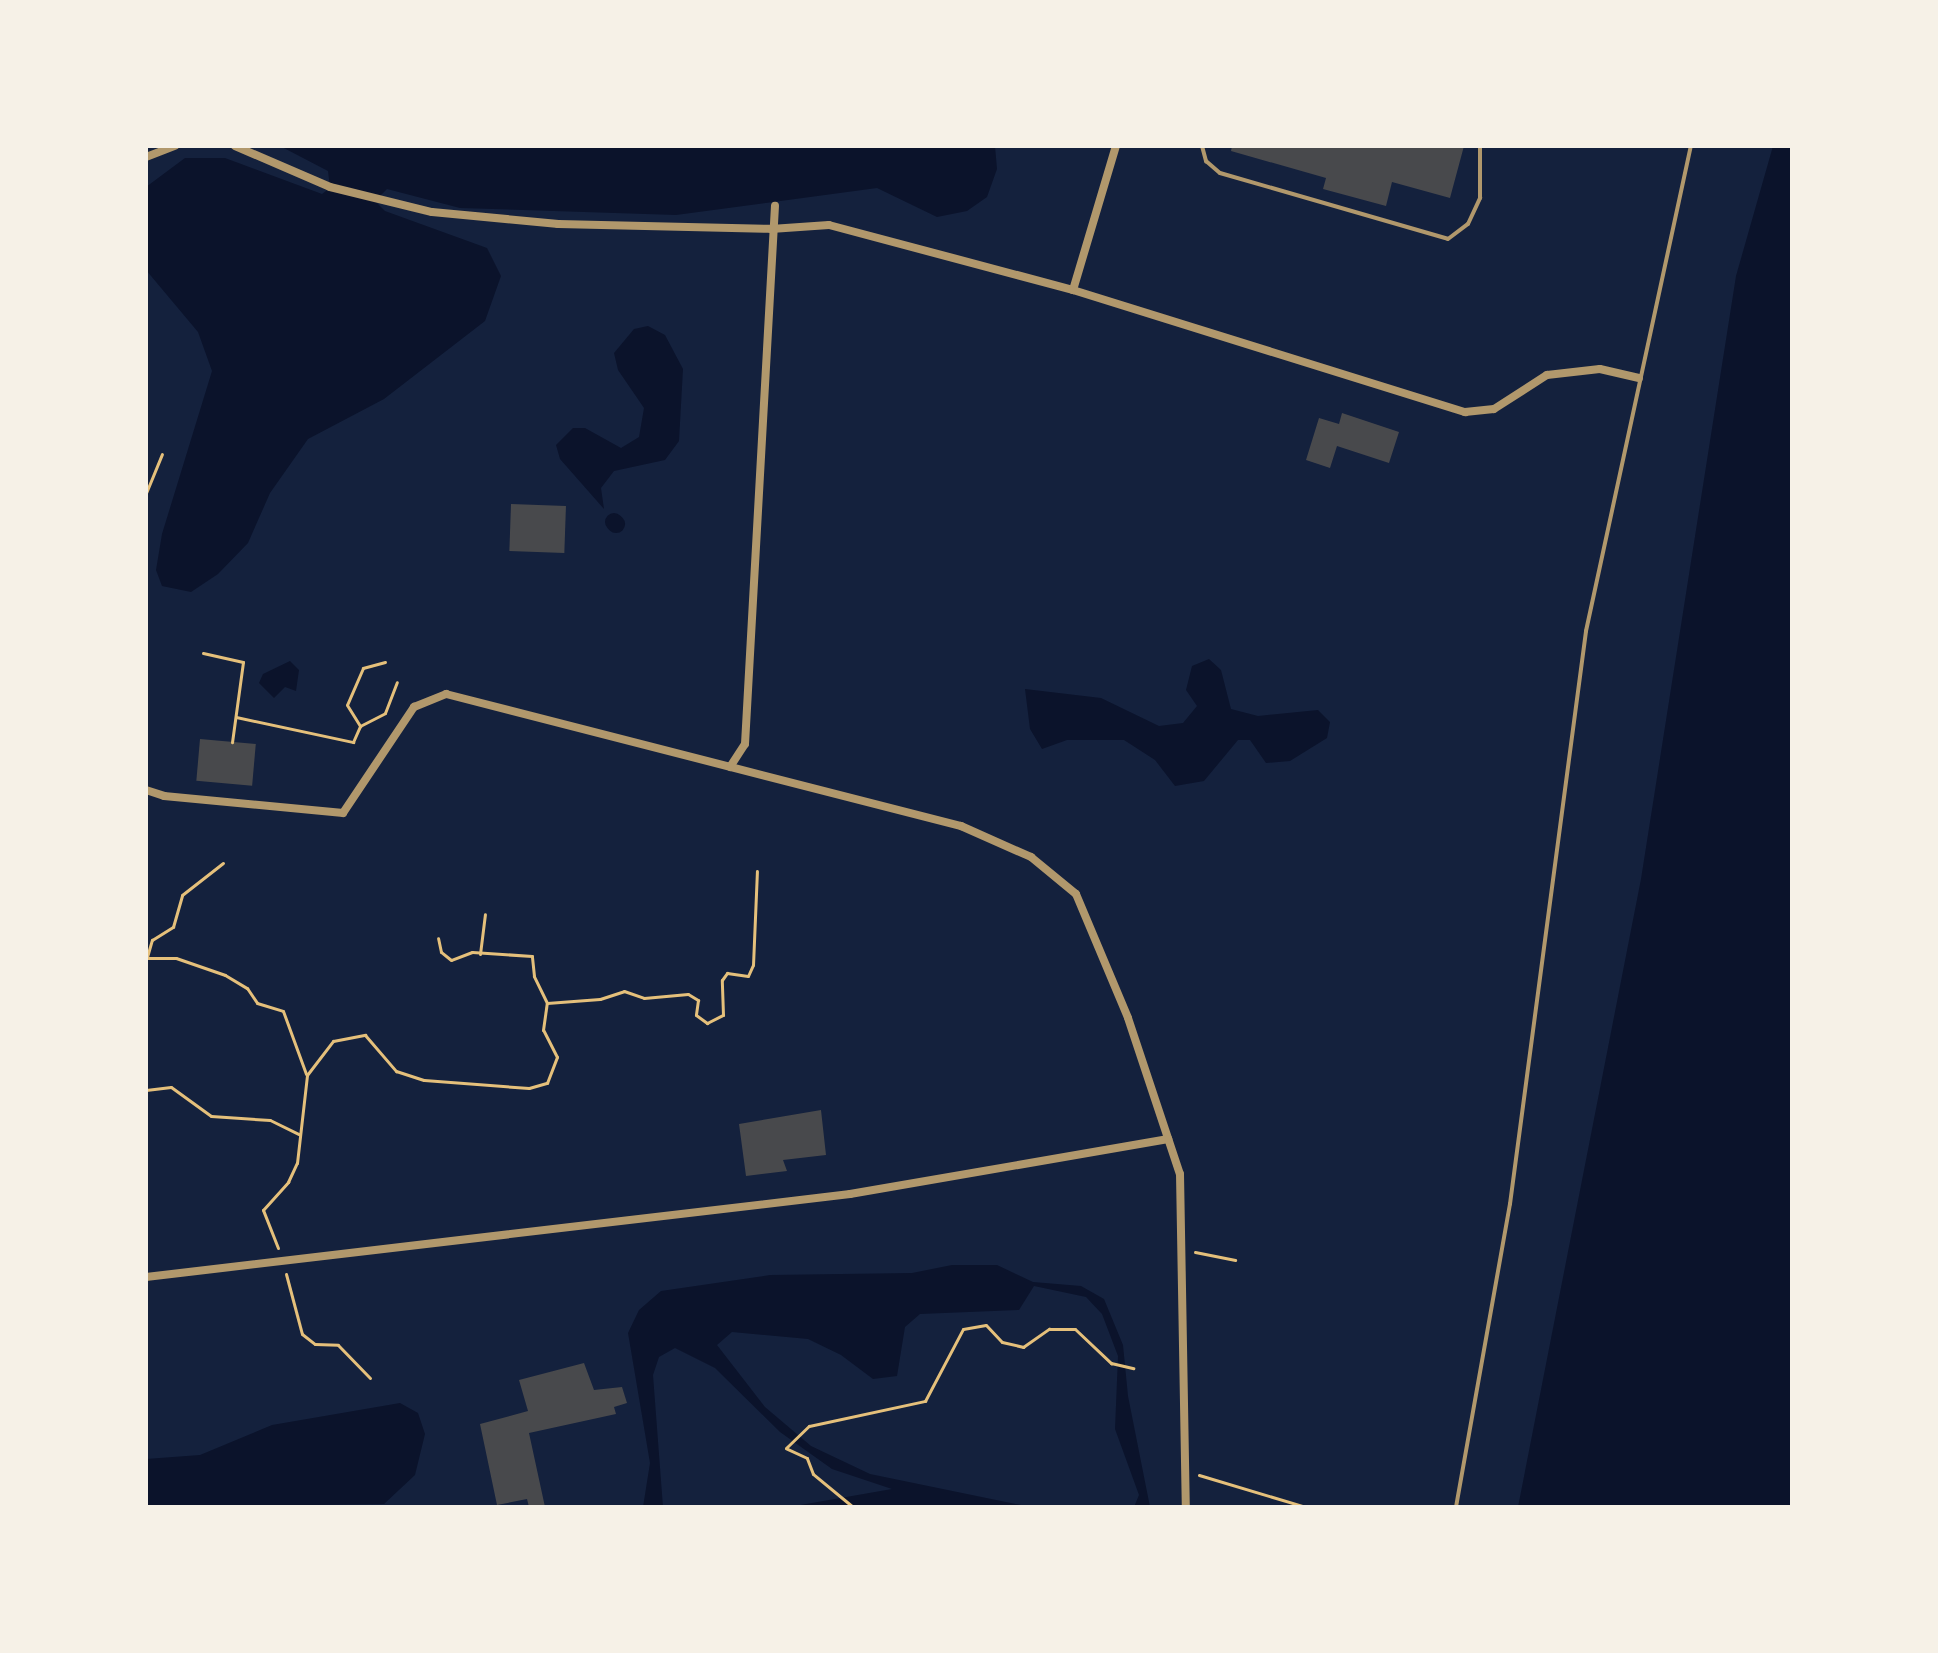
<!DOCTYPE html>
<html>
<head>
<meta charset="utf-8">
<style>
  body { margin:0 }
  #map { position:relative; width:1938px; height:1653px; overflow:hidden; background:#14213d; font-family:"Noto Sans",sans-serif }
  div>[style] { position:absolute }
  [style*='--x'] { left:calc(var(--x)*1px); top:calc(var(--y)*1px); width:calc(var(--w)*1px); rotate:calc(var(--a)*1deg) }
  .water>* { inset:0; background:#0b132b }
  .canal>* { height:18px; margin:-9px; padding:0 9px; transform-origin:9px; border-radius:9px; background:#0b132b }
  .building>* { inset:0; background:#48494c; transform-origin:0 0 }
  .path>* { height:3px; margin:-1.5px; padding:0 1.5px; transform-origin:1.5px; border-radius:1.5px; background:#e5c07b }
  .service>* { height:4px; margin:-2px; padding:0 2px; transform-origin:2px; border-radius:2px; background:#b1986c }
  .minor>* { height:8px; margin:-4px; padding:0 4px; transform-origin:4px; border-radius:4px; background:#b1986c }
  span { translate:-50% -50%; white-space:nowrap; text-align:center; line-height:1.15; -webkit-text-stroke:8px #f6f1e7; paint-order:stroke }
  .frame { position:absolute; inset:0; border:148px solid #f6f1e7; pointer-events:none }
</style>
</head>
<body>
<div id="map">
  <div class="water">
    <div style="clip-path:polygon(280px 146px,995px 146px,997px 169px,987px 197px,967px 211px,937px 217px,877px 188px,676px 215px,460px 208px,387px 189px,375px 201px,385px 211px,487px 248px,501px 276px,485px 321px,384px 399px,308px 439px,270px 493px,248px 543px,218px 574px,191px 592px,162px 586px,156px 570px,162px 534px,212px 371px,198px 332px,146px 270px,146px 187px,185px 158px,225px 158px,322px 194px,330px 188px,328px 171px)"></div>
    <div style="clip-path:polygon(1773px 146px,1792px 146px,1792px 1507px,1518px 1507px,1641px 879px,1736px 276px)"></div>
    <div style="clip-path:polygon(648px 326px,665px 335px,683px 369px,679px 441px,665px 460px,614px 471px,601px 488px,604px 509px,560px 459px,556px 445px,573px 428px,585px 428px,621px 448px,639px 437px,644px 408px,618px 370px,614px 353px,634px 329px)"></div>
    <div style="clip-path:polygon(1209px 659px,1221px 670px,1231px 709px,1258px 716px,1318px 710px,1330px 722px,1327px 738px,1290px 761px,1266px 763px,1250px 740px,1238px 740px,1204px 781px,1175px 786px,1155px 760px,1124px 740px,1067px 740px,1042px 749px,1030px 729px,1025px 689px,1101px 698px,1159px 726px,1183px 723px,1197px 706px,1186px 690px,1192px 666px)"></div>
    <div style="clip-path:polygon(290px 661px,299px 670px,296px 691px,285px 687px,274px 698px,259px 683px,263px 674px)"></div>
    <div style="clip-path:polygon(952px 1265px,997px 1265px,1033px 1282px,1081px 1286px,1104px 1299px,1123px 1345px,1128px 1396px,1150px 1507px,1134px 1507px,1139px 1495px,1115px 1429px,1118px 1356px,1102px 1314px,1086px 1297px,1034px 1286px,1019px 1310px,920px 1314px,905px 1327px,897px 1376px,873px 1379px,841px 1355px,808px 1339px,732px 1332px,717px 1345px,765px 1407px,811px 1446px,870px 1474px,1030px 1507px,789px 1507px,892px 1489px,832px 1469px,780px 1432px,715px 1368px,675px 1348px,659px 1357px,653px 1375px,663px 1507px,643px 1507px,650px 1463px,628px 1333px,639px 1310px,661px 1291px,770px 1275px,912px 1273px)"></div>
    <div style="clip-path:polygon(400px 1403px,418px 1413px,425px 1434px,415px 1475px,384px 1504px,146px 1507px,146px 1459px,200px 1455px,272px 1425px)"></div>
  </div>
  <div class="canal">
    <div style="--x:614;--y:522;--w:3;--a:45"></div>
  </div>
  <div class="building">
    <div style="clip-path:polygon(1232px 146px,1464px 146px,1450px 198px,1392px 182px,1386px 206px,1323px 189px,1326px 178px,1231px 151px)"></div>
    <div style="clip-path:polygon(1342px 413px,1399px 432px,1389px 463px,1337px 446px,1330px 468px,1306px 460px,1319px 418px,1339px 424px)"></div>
    <div style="left:511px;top:504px;width:55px;height:47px;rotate:2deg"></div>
    <div style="left:200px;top:739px;width:56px;height:42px;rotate:5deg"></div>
    <div style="clip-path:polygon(821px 1110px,826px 1155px,783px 1160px,787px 1171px,746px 1176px,739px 1124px)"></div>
    <div style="clip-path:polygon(584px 1363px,594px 1390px,622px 1387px,627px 1403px,614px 1407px,616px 1414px,529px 1433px,545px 1507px,529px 1507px,527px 1499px,497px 1505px,480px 1424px,528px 1411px,519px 1380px)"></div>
  </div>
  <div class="path">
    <div style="--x:146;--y:493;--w:42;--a:-67.7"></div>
    <div style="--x:203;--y:653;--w:41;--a:12.7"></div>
    <div style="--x:243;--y:662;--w:81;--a:97.8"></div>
    <div style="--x:385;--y:662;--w:23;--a:165"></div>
    <div style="--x:363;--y:668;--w:40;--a:113.4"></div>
    <div style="--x:347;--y:705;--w:25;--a:58"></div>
    <div style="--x:360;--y:726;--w:28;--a:-27"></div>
    <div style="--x:385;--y:713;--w:33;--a:-69"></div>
    <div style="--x:236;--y:717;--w:120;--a:12.1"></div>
    <div style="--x:353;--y:742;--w:17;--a:-66"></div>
    <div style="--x:480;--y:954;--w:40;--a:-82.9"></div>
    <div style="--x:147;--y:957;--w:18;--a:-74"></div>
    <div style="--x:152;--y:940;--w:25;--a:-32"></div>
    <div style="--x:173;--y:927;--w:33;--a:-74"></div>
    <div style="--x:182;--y:895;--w:52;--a:-38"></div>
    <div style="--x:146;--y:958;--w:30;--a:0"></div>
    <div style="--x:176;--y:958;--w:52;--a:19.1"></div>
    <div style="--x:225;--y:975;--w:26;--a:31"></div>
    <div style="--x:247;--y:988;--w:18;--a:56"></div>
    <div style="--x:257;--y:1003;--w:27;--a:17"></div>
    <div style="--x:283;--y:1011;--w:67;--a:69.9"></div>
    <div style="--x:547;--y:1003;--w:53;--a:-4.3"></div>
    <div style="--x:600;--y:999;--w:25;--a:-18"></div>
    <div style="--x:624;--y:991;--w:21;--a:19"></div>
    <div style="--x:644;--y:998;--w:44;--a:-5.2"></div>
    <div style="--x:688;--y:994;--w:12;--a:31"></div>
    <div style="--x:698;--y:1000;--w:15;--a:98"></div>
    <div style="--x:696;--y:1015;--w:14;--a:36"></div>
    <div style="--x:707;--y:1023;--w:18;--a:-27"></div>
    <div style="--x:723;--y:1015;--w:35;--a:-92"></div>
    <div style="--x:722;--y:980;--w:9;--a:-54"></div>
    <div style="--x:727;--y:973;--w:21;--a:8"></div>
    <div style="--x:748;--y:976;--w:12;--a:-66"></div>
    <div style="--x:753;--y:965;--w:94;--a:-87.6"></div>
    <div style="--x:146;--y:1090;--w:25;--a:-7"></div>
    <div style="--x:171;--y:1087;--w:49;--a:35.9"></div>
    <div style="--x:211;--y:1116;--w:59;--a:3.9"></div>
    <div style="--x:270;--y:1120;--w:32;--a:26"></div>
    <div style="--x:278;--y:1248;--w:41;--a:-111.5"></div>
    <div style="--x:263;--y:1210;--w:38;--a:-48"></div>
    <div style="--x:288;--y:1182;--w:21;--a:-65"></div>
    <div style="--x:297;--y:1163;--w:89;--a:-83.5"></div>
    <div style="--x:307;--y:1075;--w:43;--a:-52.6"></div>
    <div style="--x:333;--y:1041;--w:33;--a:-11"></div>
    <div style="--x:365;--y:1035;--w:48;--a:49.3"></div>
    <div style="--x:396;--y:1071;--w:29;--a:18"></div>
    <div style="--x:424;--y:1080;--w:105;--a:4.4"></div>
    <div style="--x:529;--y:1088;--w:19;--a:-16"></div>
    <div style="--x:547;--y:1083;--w:28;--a:-69"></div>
    <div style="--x:557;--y:1057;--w:30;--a:-117"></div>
    <div style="--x:543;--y:1030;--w:27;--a:-82"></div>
    <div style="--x:547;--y:1003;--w:30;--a:-116"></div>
    <div style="--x:534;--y:976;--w:20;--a:-96"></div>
    <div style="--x:532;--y:956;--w:60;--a:-176.2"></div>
    <div style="--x:472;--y:952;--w:22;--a:159"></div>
    <div style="--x:451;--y:960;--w:13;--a:-141"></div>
    <div style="--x:441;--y:952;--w:14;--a:-102"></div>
    <div style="--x:1195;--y:1252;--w:41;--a:11.3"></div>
    <div style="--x:286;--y:1274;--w:62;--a:75.1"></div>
    <div style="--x:302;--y:1334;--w:16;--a:38"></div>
    <div style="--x:315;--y:1344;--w:23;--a:2"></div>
    <div style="--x:338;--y:1345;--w:46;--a:45.9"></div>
    <div style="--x:1199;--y:1475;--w:112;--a:16.7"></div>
    <div style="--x:853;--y:1507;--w:52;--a:-140.5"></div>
    <div style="--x:813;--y:1474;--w:17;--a:-111"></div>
    <div style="--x:807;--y:1458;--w:23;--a:-155"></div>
    <div style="--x:786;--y:1448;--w:32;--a:-44"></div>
    <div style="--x:809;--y:1426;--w:119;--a:-12.2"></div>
    <div style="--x:925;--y:1401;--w:81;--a:-62.2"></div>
    <div style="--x:963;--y:1329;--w:23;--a:-10"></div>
    <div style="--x:986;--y:1325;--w:23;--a:47"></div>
    <div style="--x:1002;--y:1342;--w:22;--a:13"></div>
    <div style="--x:1023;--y:1347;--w:32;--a:-35"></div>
    <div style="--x:1049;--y:1329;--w:26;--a:0"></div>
    <div style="--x:1075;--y:1329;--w:50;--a:43.4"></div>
    <div style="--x:1111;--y:1363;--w:23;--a:13"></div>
  </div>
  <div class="service">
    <div style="--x:1202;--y:146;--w:16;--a:75"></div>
    <div style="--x:1206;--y:161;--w:18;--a:41"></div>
    <div style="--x:1220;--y:173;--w:237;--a:16.1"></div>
    <div style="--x:1448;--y:239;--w:25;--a:-37"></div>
    <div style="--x:1468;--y:224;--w:29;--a:-65"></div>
    <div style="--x:1480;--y:198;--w:52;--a:-90"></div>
    <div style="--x:1456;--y:1507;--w:308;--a:-79.9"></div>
    <div style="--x:1510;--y:1204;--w:578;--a:-82.44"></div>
    <div style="--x:1586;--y:631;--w:496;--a:-77.8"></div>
  </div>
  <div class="minor">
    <div style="--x:235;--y:146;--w:103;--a:23.3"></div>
    <div style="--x:330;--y:187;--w:105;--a:13.8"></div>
    <div style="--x:432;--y:212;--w:127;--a:5.4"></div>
    <div style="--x:558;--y:224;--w:213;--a:1.3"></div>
    <div style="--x:771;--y:229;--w:58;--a:-3.9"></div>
    <div style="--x:829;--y:225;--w:253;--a:14.9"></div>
    <div style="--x:1073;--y:290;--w:150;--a:-73.4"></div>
    <div style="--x:146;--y:157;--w:31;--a:-21"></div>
    <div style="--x:1073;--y:290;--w:411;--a:17.3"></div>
    <div style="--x:1465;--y:412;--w:29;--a:-6"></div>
    <div style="--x:1494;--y:409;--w:63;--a:-32.7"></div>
    <div style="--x:1547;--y:375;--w:53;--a:-6.5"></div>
    <div style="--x:1600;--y:369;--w:40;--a:13"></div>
    <div style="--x:730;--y:767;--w:27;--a:-57"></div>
    <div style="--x:745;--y:744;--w:539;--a:-86.81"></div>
    <div style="--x:146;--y:790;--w:19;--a:18"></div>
    <div style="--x:164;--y:796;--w:180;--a:5.4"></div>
    <div style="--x:343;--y:813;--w:128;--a:-56.2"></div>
    <div style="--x:414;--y:707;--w:35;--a:-22"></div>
    <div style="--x:446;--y:694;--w:532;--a:14.38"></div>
    <div style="--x:961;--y:826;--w:77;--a:23.9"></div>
    <div style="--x:1031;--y:857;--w:58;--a:39.4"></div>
    <div style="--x:1076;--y:894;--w:134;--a:67.2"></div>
    <div style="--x:1128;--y:1018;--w:164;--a:71.6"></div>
    <div style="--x:1180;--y:1174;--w:333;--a:89"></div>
    <div style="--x:146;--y:1277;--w:709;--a:-6.72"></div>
    <div style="--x:850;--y:1194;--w:323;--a:-9.8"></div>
  </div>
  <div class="frame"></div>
</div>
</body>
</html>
